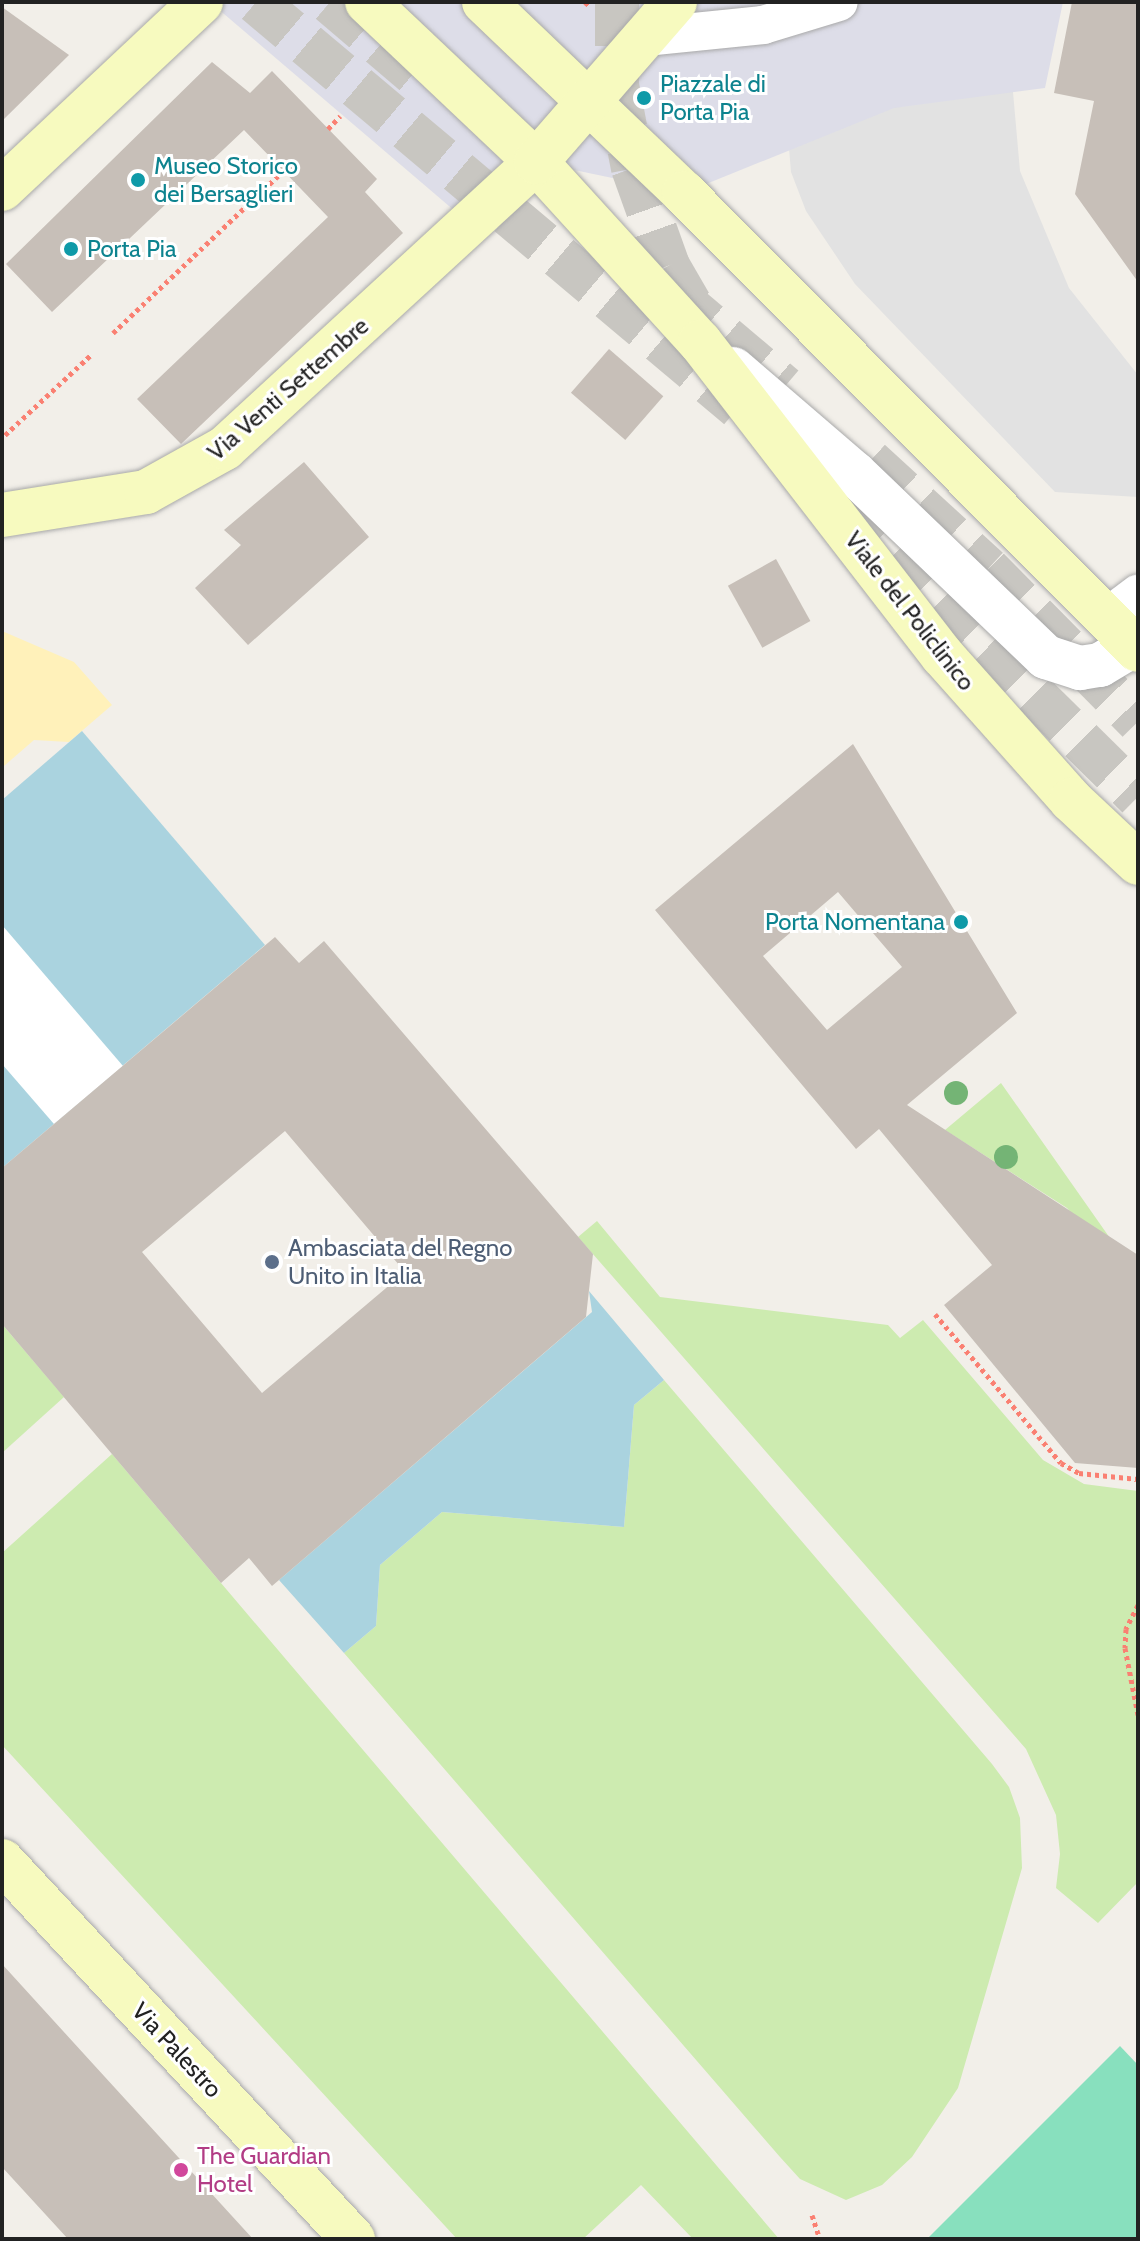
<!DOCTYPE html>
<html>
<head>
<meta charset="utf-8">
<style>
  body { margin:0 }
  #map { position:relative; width:1140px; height:2241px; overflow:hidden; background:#f2efe9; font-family:Cabin,sans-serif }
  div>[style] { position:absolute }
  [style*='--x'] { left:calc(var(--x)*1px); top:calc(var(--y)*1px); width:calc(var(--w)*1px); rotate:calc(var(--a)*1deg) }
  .grass>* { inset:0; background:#cdebb0 }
  .sand>* { inset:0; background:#fff1ba }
  .pitch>* { inset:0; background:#88e0be }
  .parking>* { inset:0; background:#e2e2e2 }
  .plaza>* { inset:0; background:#dddde8 }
  .water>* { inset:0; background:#aad3df }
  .pier>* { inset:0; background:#fff }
  .building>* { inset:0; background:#c7bfb8; transform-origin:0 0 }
  .primary-tunnel>* { height:44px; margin-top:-22px; transform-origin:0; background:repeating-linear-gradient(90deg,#c8c6c1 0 44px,transparent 0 66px) }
  .path>* { height:5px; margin-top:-2.5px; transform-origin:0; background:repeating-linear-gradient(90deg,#fa8072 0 4px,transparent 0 8px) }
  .roads { filter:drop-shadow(0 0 2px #a9a9a9) drop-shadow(0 0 2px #a9a9a9) }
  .lane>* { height:38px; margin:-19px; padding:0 19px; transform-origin:19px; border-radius:19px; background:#fff }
  .street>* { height:44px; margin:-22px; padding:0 22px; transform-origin:22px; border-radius:22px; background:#fff }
  .secondary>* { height:44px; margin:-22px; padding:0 22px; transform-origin:22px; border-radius:22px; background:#f7fabf }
  .trees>* { width:24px; height:24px; margin:-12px; border-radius:50%; background:#74b475 }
  .dots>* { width:22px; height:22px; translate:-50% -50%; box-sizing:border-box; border:4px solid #fff; border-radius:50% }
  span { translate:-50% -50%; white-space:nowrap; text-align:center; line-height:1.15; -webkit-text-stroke:6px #fff; paint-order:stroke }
  .culture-label { font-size:24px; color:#0d838f }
  .left { translate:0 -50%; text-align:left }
  .right { translate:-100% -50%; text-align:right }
  .street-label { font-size:24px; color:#222 }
  .service-label { font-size:24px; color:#4e5e75 }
  .hotel-label { font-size:24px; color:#b23c85 }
  .frame { position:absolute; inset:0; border:4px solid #222; pointer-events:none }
</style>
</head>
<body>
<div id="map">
  <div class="grass">
    <div style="clip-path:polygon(1001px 1083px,1138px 1278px,1138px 1290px,1067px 1208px,945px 1130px)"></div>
    <div style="clip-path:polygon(597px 1221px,660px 1297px,888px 1325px,900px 1338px,923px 1320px,1043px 1460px,1084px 1484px,1138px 1491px,1138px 1882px,1098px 1923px,1056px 1888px,1060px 1854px,1056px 1815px,1026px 1749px,578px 1237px)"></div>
    <div style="clip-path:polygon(2px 1324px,64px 1397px,2px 1453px)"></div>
    <div style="clip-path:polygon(664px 1380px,992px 1764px,1009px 1787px,1020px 1818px,1022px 1868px,958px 2088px,912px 2157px,882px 2185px,846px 2200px,800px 2179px,780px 2157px,344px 1653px,376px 1626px,380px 1565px,442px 1512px,624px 1527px,634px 1405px)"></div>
    <div style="clip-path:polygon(112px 1454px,221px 1583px,779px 2239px,693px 2239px,641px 2185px,583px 2239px,457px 2239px,2px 1745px,2px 1553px)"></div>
  </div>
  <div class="sand">
    <div style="clip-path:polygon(2px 631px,74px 662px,112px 705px,69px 742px,34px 740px,4px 766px,4px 798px)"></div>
  </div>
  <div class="pitch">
    <div style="clip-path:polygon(1120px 2046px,1138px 2065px,1138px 2239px,927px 2239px)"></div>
  </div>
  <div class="parking">
    <div style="clip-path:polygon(1006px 13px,1020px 171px,1069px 288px,1138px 375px,1138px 497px,1055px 492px,855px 284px,806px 211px,791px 172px,785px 100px)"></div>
  </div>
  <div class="plaza">
    <div style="clip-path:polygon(210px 2px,1063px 2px,1045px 88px,894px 108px,684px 193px,536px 162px,456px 212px)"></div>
  </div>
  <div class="water">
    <div style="clip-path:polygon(82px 731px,265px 945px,2px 1168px,2px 800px)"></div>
    <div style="clip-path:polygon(589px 1291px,664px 1380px,634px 1405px,624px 1527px,442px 1512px,380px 1565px,376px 1626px,344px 1653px,279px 1580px,592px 1312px)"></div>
  </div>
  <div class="pier">
    <div style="clip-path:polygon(2px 925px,123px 1066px,54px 1124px,2px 1064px)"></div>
  </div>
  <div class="building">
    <div style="clip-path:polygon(1072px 2px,1138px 2px,1138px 282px,1075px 194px,1094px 101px,1054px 93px)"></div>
    <div style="clip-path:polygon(2px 7px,69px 55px,2px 121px)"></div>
    <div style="clip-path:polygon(212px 62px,250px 93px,272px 71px,377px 179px,365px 192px,403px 233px,181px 444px,137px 399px,328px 217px,244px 130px,52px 312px,6px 264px)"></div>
    <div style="left:609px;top:349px;width:72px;height:58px;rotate:41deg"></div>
    <div style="clip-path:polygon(304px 462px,369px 537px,248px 645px,195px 588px,241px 545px,224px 530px)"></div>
    <div style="left:776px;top:559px;width:71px;height:55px;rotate:61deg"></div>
    <div style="clip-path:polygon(evenodd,853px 744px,1017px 1013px,907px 1105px,1138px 1255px,1138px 1468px,1075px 1463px,944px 1305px,992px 1265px,879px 1129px,856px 1149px,655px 910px,853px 744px,838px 892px,902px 967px,827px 1030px,763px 956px,838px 892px)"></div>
    <div style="clip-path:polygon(evenodd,275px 937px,299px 963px,324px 941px,593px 1254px,586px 1317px,272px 1586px,249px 1558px,221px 1583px,2px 1324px,2px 1168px,275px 937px,285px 1131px,405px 1272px,262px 1393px,142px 1252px,285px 1131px)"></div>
    <div style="clip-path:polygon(2px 1964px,94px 2065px,253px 2239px,68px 2239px,2px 2167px)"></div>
  </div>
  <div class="primary-tunnel">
    <div style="--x:256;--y:2;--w:630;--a:40.04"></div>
    <div style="--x:330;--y:2;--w:116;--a:40.4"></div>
    <div style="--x:617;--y:2;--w:83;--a:90"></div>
    <div style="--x:617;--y:85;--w:85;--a:79.1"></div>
    <div style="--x:633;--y:168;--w:104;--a:70.3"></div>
    <div style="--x:668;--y:266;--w:58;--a:59.9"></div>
    <div style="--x:675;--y:295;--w:143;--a:40.2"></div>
    <div style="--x:870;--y:461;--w:160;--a:42.5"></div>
    <div style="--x:988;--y:569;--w:214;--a:45.4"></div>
    <div style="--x:846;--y:509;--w:410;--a:44.6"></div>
  </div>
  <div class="path">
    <div style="--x:585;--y:2;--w:6;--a:39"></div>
    <div style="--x:328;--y:129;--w:18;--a:-47"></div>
    <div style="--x:113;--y:333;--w:235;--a:-43.6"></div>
    <div style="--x:5;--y:435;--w:119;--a:-43"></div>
    <div style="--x:935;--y:1314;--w:195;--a:49.8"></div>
    <div style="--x:1061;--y:1463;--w:21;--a:29"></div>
    <div style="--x:1079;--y:1473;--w:59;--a:5.8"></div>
    <div style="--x:1138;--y:1605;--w:27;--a:117"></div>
    <div style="--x:1126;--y:1629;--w:19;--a:93"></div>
    <div style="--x:1125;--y:1648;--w:68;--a:79"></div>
    <div style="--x:812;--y:2215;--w:25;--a:72"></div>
  </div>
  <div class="roads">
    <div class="lane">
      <div style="--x:645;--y:37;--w:119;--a:-5.8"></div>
      <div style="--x:763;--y:25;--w:79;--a:-16.8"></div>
      <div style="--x:1107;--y:617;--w:39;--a:-37"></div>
    </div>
    <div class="street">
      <div style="--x:733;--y:369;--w:160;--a:40.7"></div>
      <div style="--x:854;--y:473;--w:266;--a:43.8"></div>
      <div style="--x:1046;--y:657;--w:36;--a:18"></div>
      <div style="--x:1080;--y:668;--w:20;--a:-9"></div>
      <div style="--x:1100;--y:665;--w:39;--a:-31"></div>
    </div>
    <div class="secondary">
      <div style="--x:367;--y:2;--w:233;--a:43.4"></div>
      <div style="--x:536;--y:162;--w:244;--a:47.7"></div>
      <div style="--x:700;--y:342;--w:396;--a:52.3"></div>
      <div style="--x:942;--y:655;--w:194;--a:48.3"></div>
      <div style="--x:1071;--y:800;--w:92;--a:43.2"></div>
      <div style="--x:484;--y:2;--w:277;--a:43.7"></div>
      <div style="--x:684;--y:193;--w:644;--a:45.19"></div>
      <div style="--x:2;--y:189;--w:273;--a:-43.2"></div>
      <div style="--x:2;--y:515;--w:146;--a:-9.1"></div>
      <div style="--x:146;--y:492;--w:90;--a:-29.1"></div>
      <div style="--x:225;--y:448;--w:423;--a:-42.6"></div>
      <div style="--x:536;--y:162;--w:212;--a:-49"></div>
      <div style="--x:2;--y:1861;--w:516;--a:47.12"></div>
    </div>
  </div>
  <div class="trees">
    <div style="left:956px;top:1093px"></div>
    <div style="left:1006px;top:1157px"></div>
  </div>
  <div class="dots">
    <div style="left:644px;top:98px;background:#0f9aa8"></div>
    <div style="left:138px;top:180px;background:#0f9aa8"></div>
    <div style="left:71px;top:249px;background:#0f9aa8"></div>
    <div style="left:961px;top:922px;background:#0f9aa8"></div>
    <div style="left:272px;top:1262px;background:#5c6f8a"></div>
    <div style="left:181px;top:2170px;background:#d1479c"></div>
  </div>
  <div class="culture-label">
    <span class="left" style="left:660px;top:98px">Piazzale di<br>Porta Pia</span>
    <span class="left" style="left:154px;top:180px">Museo Storico<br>dei Bersaglieri</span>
    <span class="left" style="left:87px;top:249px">Porta Pia</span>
    <span class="right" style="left:945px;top:922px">Porta Nomentana</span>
  </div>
  <div class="street-label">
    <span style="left:288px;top:389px;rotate:-41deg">Via Venti Settembre</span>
    <span style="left:910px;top:611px;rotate:52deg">Viale del Policlinico</span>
    <span style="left:177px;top:2050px;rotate:47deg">Via Palestro</span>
  </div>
  <div class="service-label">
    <span class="left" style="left:288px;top:1262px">Ambasciata del Regno<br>Unito in Italia</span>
  </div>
  <div class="hotel-label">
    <span class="left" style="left:197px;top:2170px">The Guardian<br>Hotel</span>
  </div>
  <div class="frame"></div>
</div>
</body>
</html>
